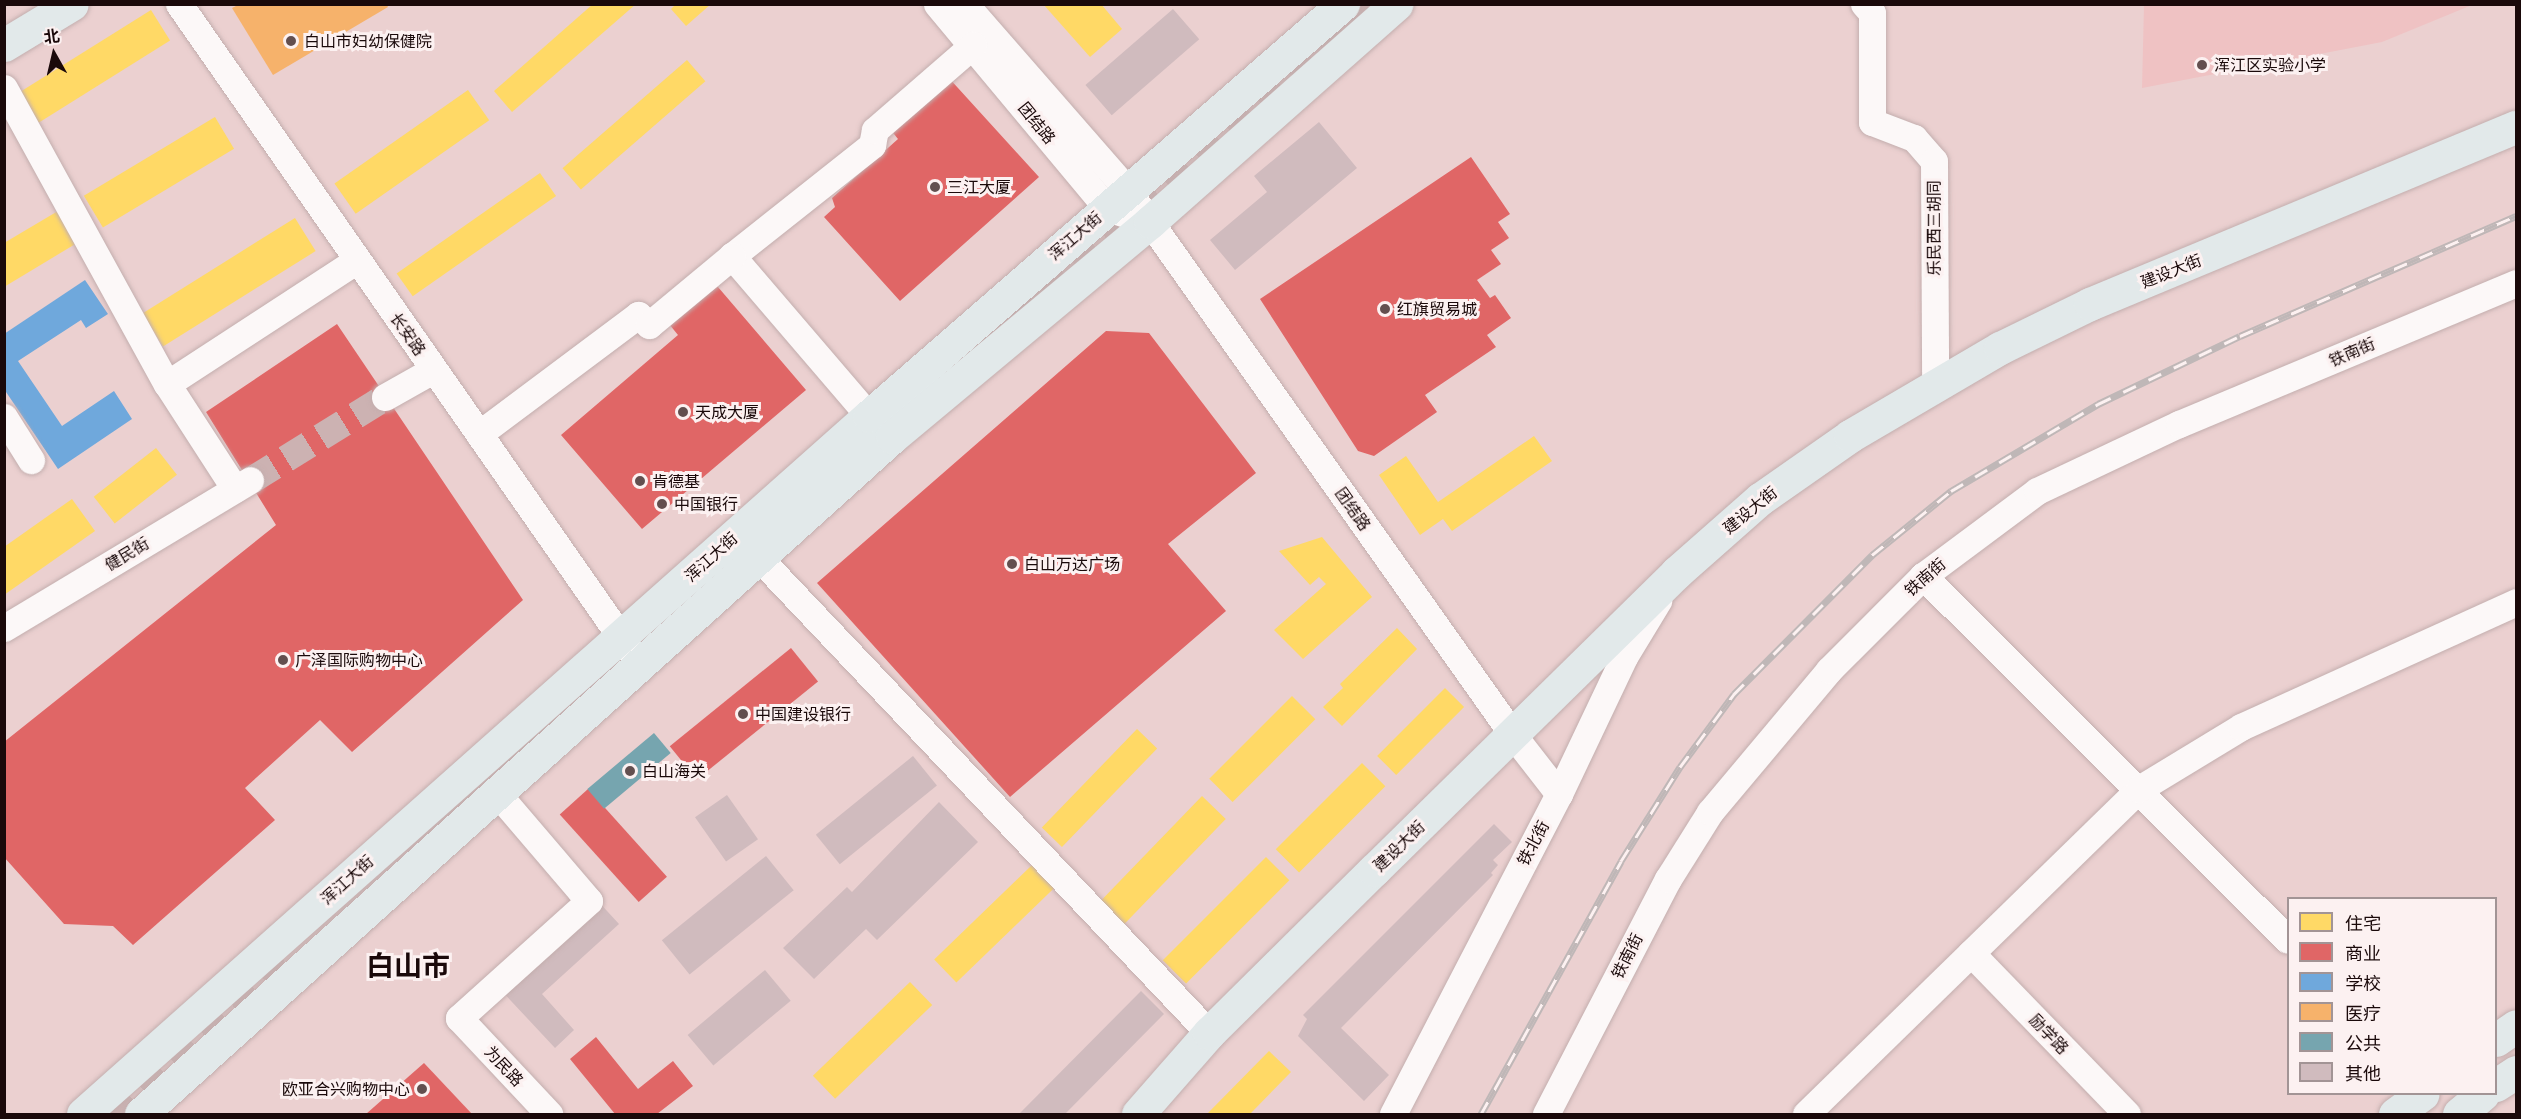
<!DOCTYPE html>
<html>
<head>
<meta charset="utf-8">
<style>
  body { margin:0 }
  #map { position:relative; width:2521px; height:1119px; overflow:hidden; background:#ebd0d0; font-family:"IBM Plex Sans","Noto Sans SC",sans-serif }
  div>[style] { position:absolute }
  [style*='--x'] { left:calc(var(--x)*1px); top:calc(var(--y)*1px); width:calc(var(--w)*1px); rotate:calc(var(--a)*1deg) }
  .built>* { inset:0; background:#efc2c3 }
  .homes>* { inset:0; background:#ffd966; transform-origin:0 0 }
  .shops>* { inset:0; background:#e06666; transform-origin:0 0 }
  .schools>* { inset:0; background:#6fa8dc }
  .health>* { inset:0; background:#f6b26b }
  .public>* { inset:0; background:#76a5af; transform-origin:0 0 }
  .building>* { inset:0; background:#d0bbbe; transform-origin:0 0 }
  .minor-tunnel>* { height:27px; margin-top:-13.5px; transform-origin:0; background:repeating-linear-gradient(90deg,#ccb2b2 0 27px,transparent 0 41px) }
  .roads { filter:drop-shadow(0 0 2px #c3aeae) drop-shadow(0 0 2px #c3aeae) }
  .minor>* { height:27px; margin:-13.5px; padding:0 13.5px; transform-origin:13.5px; border-radius:13.5px; background:#fcf8f8 }
  .major>* { height:33px; margin:-16.5px; padding:0 16.5px; transform-origin:16.5px; border-radius:16.5px; background:#e2e9ea }
  .rail>* { height:7px; margin-top:-3.5px; transform-origin:0; background:repeating-linear-gradient(90deg,#fcf1f1 0 14px,#bfb7b7 0 28px); box-sizing:border-box; border-block:2px solid #bfb7b7 }
  .dots>* { width:16px; height:16px; translate:-50% -50%; box-sizing:border-box; border:3px solid #fcf1f1; border-radius:50% }
  span { translate:-50% -50%; white-space:nowrap; text-align:center; line-height:1.15; -webkit-text-stroke:6px #fcf1f1; paint-order:stroke }
  .poi-label { font-size:16px; color:#1a090a }
  .left { translate:0 -50%; text-align:left }
  .right { translate:-100% -50%; text-align:right }
  .street-label { font-size:16px; color:#1a090a }
  .town-label { font-size:28px; color:#1a090a; font-weight:700 }
  .frame { position:absolute; inset:0; border:6px solid #1a090a; pointer-events:none }
  .legend { position:absolute; left:2287px; top:897px; width:210px; height:198px; box-sizing:border-box; background:#fcf1f1; border:2px solid #a29495; margin:0; padding:8px 10px; list-style:none; font-size:18px; color:#1a090a }
  .legend li { display:flex; align-items:center; gap:12px; height:30px }
  .legend b { width:30px; border:2px solid #a29495 }
  .north { position:absolute; left:24px; top:24px; width:60px; height:60px; -webkit-text-stroke:4px #fcf1f1; paint-order:stroke; rotate:352deg; font-size:16px; font-weight:700; line-height:24px; text-align:center; color:#1a090a }
  .north::after { content:''; display:block; margin:auto; width:21px; height:27px; background:#1a090a; clip-path:polygon(50% 0,100% 100%,50% 72%,0 100%) }
</style>
</head>
<body>
<div id="map">
  <div class="built">
    <div style="clip-path:polygon(2144px 4px,2472px 4px,2472px 5px,2382px 42px,2142px 88px)"></div>
  </div>
  <div class="homes">
    <div style="clip-path:polygon(593px 4px,636px 4px,512px 112px,494px 91px)"></div>
    <div style="clip-path:polygon(676px 4px,711px 4px,686px 26px,671px 9px)"></div>
    <div style="clip-path:polygon(1043px 4px,1101px 4px,1122px 29px,1090px 57px)"></div>
    <div style="left:151px;top:10px;width:36px;height:155px;rotate:58deg"></div>
    <div style="left:687px;top:60px;width:28px;height:165px;rotate:49deg"></div>
    <div style="left:468px;top:90px;width:37px;height:163px;rotate:55deg"></div>
    <div style="left:215px;top:117px;width:37px;height:153px;rotate:59deg"></div>
    <div style="left:540px;top:173px;width:28px;height:175px;rotate:55deg"></div>
    <div style="clip-path:polygon(58px 211px,77px 243px,4px 287px,4px 243px)"></div>
    <div style="left:295px;top:218px;width:39px;height:180px;rotate:58deg"></div>
    <div style="clip-path:polygon(1534px 436px,1552px 461px,1452px 531px,1443px 519px,1420px 535px,1379px 475px,1406px 456px,1438px 502px)"></div>
    <div style="left:156px;top:448px;width:34px;height:79px;rotate:52deg"></div>
    <div style="clip-path:polygon(72px 499px,95px 531px,4px 595px,4px 547px)"></div>
    <div style="clip-path:polygon(1322px 537px,1372px 597px,1303px 659px,1274px 630px,1326px 584px,1319px 577px,1310px 585px,1279px 551px)"></div>
    <div style="clip-path:polygon(1397px 628px,1417px 649px,1342px 726px,1323px 707px,1343px 688px,1340px 684px)"></div>
    <div style="left:1445px;top:688px;width:27px;height:96px;rotate:45deg"></div>
    <div style="left:1292px;top:696px;width:33px;height:117px;rotate:45deg"></div>
    <div style="left:1137px;top:729px;width:28px;height:137px;rotate:44deg"></div>
    <div style="left:1362px;top:763px;width:33px;height:122px;rotate:45deg"></div>
    <div style="left:1202px;top:796px;width:33px;height:148px;rotate:44deg"></div>
    <div style="left:1266px;top:857px;width:33px;height:146px;rotate:45deg"></div>
    <div style="left:1032px;top:865px;width:32px;height:136px;rotate:46deg"></div>
    <div style="left:910px;top:982px;width:32px;height:135px;rotate:46deg"></div>
    <div style="clip-path:polygon(1269px 1051px,1291px 1072px,1250px 1114px,1207px 1114px)"></div>
  </div>
  <div class="shops">
    <div style="clip-path:polygon(948px 77px,1039px 177px,900px 301px,824px 217px,835px 207px,832px 198px,898px 139px,890px 129px)"></div>
    <div style="clip-path:polygon(1471px 157px,1510px 214px,1498px 222px,1509px 238px,1491px 250px,1501px 264px,1477px 280px,1490px 298px,1495px 295px,1511px 318px,1487px 335px,1496px 347px,1425px 395px,1437px 412px,1374px 456px,1358px 451px,1260px 299px)"></div>
    <div style="clip-path:polygon(712px 280px,806px 390px,642px 529px,561px 435px,678px 335px,665px 319px)"></div>
    <div style="clip-path:polygon(337px 324px,523px 600px,352px 752px,320px 720px,245px 788px,275px 820px,133px 945px,113px 926px,64px 924px,4px 857px,4px 742px,276px 525px,206px 412px)"></div>
    <div style="clip-path:polygon(1106px 331px,1149px 333px,1256px 473px,1168px 544px,1226px 611px,1010px 797px,817px 583px)"></div>
    <div style="left:791px;top:648px;width:43px;height:156px;rotate:51deg"></div>
    <div style="left:588px;top:789px;width:118px;height:38px;rotate:48deg"></div>
    <div style="clip-path:polygon(596px 1037px,638px 1089px,673px 1061px,693px 1086px,657px 1114px,615px 1114px,570px 1059px)"></div>
    <div style="clip-path:polygon(424px 1063px,472px 1114px,366px 1114px)"></div>
  </div>
  <div class="schools">
    <div style="clip-path:polygon(85px 280px,108px 314px,86px 328px,81px 320px,18px 361px,62px 426px,114px 391px,132px 419px,58px 469px,4px 389px,4px 334px)"></div>
  </div>
  <div class="health">
    <div style="clip-path:polygon(238px 5px,387px 5px,388px 7px,273px 75px,232px 8px)"></div>
  </div>
  <div class="public">
    <div style="left:654px;top:733px;width:26px;height:87px;rotate:50deg"></div>
  </div>
  <div class="building">
    <div style="left:1173px;top:9px;width:40px;height:116px;rotate:49deg"></div>
    <div style="clip-path:polygon(1319px 122px,1357px 168px,1235px 270px,1210px 240px,1267px 192px,1254px 176px)"></div>
    <div style="left:913px;top:756px;width:38px;height:125px;rotate:51deg"></div>
    <div style="left:727px;top:795px;width:54px;height:39px;rotate:55deg"></div>
    <div style="clip-path:polygon(939px 802px,978px 842px,877px 940px,866px 929px,814px 979px,783px 948px,847px 887px,852px 892px)"></div>
    <div style="clip-path:polygon(1494px 824px,1512px 842px,1493px 860px,1498px 865px,1491px 873px,1493px 875px,1341px 1028px,1389px 1075px,1364px 1101px,1298px 1036px,1307px 1019px,1303px 1015px)"></div>
    <div style="left:766px;top:856px;width:44px;height:134px;rotate:51deg"></div>
    <div style="clip-path:polygon(596px 899px,619px 924px,542px 994px,574px 1030px,555px 1048px,499px 988px)"></div>
    <div style="left:765px;top:970px;width:40px;height:101px;rotate:50deg"></div>
    <div style="clip-path:polygon(1141px 991px,1164px 1014px,1065px 1114px,1019px 1114px)"></div>
  </div>
  <div class="minor-tunnel">
    <div style="--x:1012;--y:317;--w:473;--a:-41.4"></div>
    <div style="--x:251;--y:480;--w:158;--a:-31.8"></div>
    <div style="--x:110;--y:1114;--w:233;--a:-42"></div>
  </div>
  <div class="roads">
    <div class="minor">
      <div style="--x:179;--y:4;--w:791;--a:55.09"></div>
      <div style="--x:937;--y:4;--w:266;--a:50.2"></div>
      <div style="--x:1107;--y:208;--w:20;--a:18"></div>
      <div style="--x:965;--y:4;--w:248;--a:48.9"></div>
      <div style="--x:1128;--y:191;--w:666;--a:54.71"></div>
      <div style="--x:1513;--y:735;--w:75;--a:52.1"></div>
      <div style="--x:1864;--y:4;--w:12;--a:48"></div>
      <div style="--x:1872;--y:13;--w:109;--a:90"></div>
      <div style="--x:1872;--y:122;--w:45;--a:20.9"></div>
      <div style="--x:1914;--y:138;--w:30;--a:49"></div>
      <div style="--x:1934;--y:161;--w:222;--a:89.7"></div>
      <div style="--x:4;--y:88;--w:338;--a:61.2"></div>
      <div style="--x:167;--y:384;--w:125;--a:57.1"></div>
      <div style="--x:167;--y:384;--w:227;--a:-33.1"></div>
      <div style="--x:385;--y:397;--w:55;--a:-29.4"></div>
      <div style="--x:869;--y:416;--w:211;--a:-130.6"></div>
      <div style="--x:732;--y:256;--w:179;--a:-38.4"></div>
      <div style="--x:872;--y:145;--w:15;--a:-79"></div>
      <div style="--x:875;--y:130;--w:130;--a:-40.9"></div>
      <div style="--x:4;--y:417;--w:51;--a:57.9"></div>
      <div style="--x:479;--y:434;--w:199;--a:-36.8"></div>
      <div style="--x:638;--y:315;--w:15;--a:42"></div>
      <div style="--x:649;--y:325;--w:108;--a:-39.7"></div>
      <div style="--x:760;--y:559;--w:653;--a:46.55"></div>
      <div style="--x:1923;--y:576;--w:515;--a:44.92"></div>
      <div style="--x:4;--y:628;--w:287;--a:-31"></div>
      <div style="--x:496;--y:792;--w:143;--a:49.5"></div>
      <div style="--x:589;--y:901;--w:175;--a:138"></div>
      <div style="--x:459;--y:1018;--w:132;--a:46.8"></div>
      <div style="--x:1971;--y:953;--w:224;--a:45.9"></div>
      <div style="--x:1393;--y:1114;--w:360;--a:-62.6"></div>
      <div style="--x:1559;--y:794;--w:152;--a:-64.6"></div>
      <div style="--x:1624;--y:657;--w:66;--a:-58.7"></div>
      <div style="--x:1546;--y:1114;--w:265;--a:-62.6"></div>
      <div style="--x:1668;--y:879;--w:79;--a:-57.9"></div>
      <div style="--x:1710;--y:812;--w:185;--a:-50"></div>
      <div style="--x:1829;--y:670;--w:133;--a:-45"></div>
      <div style="--x:1923;--y:576;--w:142;--a:-36.7"></div>
      <div style="--x:2037;--y:491;--w:157;--a:-25.3"></div>
      <div style="--x:2179;--y:424;--w:365;--a:-22.7"></div>
      <div style="--x:1806;--y:1114;--w:465;--a:-44.3"></div>
      <div style="--x:2139;--y:789;--w:119;--a:-31.3"></div>
      <div style="--x:2241;--y:727;--w:302;--a:-24.4"></div>
    </div>
    <div class="major">
      <div style="--x:4;--y:45;--w:79;--a:-31.1"></div>
      <div style="--x:2496;--y:1040;--w:24;--a:-35"></div>
      <div style="--x:2496;--y:1085;--w:24;--a:-33"></div>
      <div style="--x:83;--y:1114;--w:1051;--a:-41.61"></div>
      <div style="--x:869;--y:416;--w:628;--a:-41"></div>
      <div style="--x:141;--y:1114;--w:1011;--a:-42.03"></div>
      <div style="--x:892;--y:437;--w:336;--a:-39.8"></div>
      <div style="--x:1150;--y:222;--w:329;--a:-41.5"></div>
      <div style="--x:1138;--y:1114;--w:108;--a:-48.8"></div>
      <div style="--x:1209;--y:1033;--w:232;--a:-44.7"></div>
      <div style="--x:1374;--y:870;--w:424;--a:-44.5"></div>
      <div style="--x:1676;--y:573;--w:112;--a:-41.4"></div>
      <div style="--x:1760;--y:499;--w:110;--a:-35"></div>
      <div style="--x:1850;--y:436;--w:174;--a:-30.4"></div>
      <div style="--x:2000;--y:348;--w:100;--a:-26.1"></div>
      <div style="--x:2090;--y:304;--w:461;--a:-22.6"></div>
      <div style="--x:2395;--y:1114;--w:34;--a:-36"></div>
      <div style="--x:2459;--y:1114;--w:31;--a:-40"></div>
    </div>
  </div>
  <div class="rail">
    <div style="--x:1481;--y:1114;--w:289;--a:-61"></div>
    <div style="--x:1621;--y:861;--w:111;--a:-57.9"></div>
    <div style="--x:1680;--y:767;--w:91;--a:-53.5"></div>
    <div style="--x:1734;--y:694;--w:196;--a:-45.2"></div>
    <div style="--x:1872;--y:555;--w:102;--a:-39"></div>
    <div style="--x:1951;--y:491;--w:171;--a:-30.6"></div>
    <div style="--x:2098;--y:404;--w:157;--a:-25.6"></div>
    <div style="--x:2240;--y:336;--w:301;--a:-23.5"></div>
  </div>
  <div class="dots">
    <div style="left:291px;top:41px;background:#634f4f"></div>
    <div style="left:2202px;top:65px;background:#634f4f"></div>
    <div style="left:935px;top:187px;background:#634f4f"></div>
    <div style="left:1385px;top:309px;background:#634f4f"></div>
    <div style="left:683px;top:412px;background:#634f4f"></div>
    <div style="left:640px;top:481px;background:#634f4f"></div>
    <div style="left:662px;top:504px;background:#634f4f"></div>
    <div style="left:1012px;top:564px;background:#634f4f"></div>
    <div style="left:283px;top:660px;background:#634f4f"></div>
    <div style="left:743px;top:714px;background:#634f4f"></div>
    <div style="left:630px;top:771px;background:#634f4f"></div>
    <div style="left:422px;top:1089px;background:#634f4f"></div>
  </div>
  <div class="poi-label">
    <span class="left" style="left:304px;top:41px">白山市妇幼保健院</span>
    <span class="left" style="left:2214px;top:65px">浑江区实验小学</span>
    <span class="left" style="left:947px;top:187px">三江大厦</span>
    <span class="left" style="left:1397px;top:309px">红旗贸易城</span>
    <span class="left" style="left:695px;top:412px">天成大厦</span>
    <span class="left" style="left:652px;top:481px">肯德基</span>
    <span class="left" style="left:674px;top:504px">中国银行</span>
    <span class="left" style="left:1024px;top:564px">白山万达广场</span>
    <span class="left" style="left:295px;top:660px">广泽国际购物中心</span>
    <span class="left" style="left:755px;top:714px">中国建设银行</span>
    <span class="left" style="left:642px;top:771px">白山海关</span>
    <span class="right" style="left:410px;top:1089px">欧亚合兴购物中心</span>
  </div>
  <div class="street-label">
    <span style="left:1037px;top:123px;rotate:51deg">团结路</span>
    <span style="left:1934px;top:228px;rotate:-90deg">乐民西三胡同</span>
    <span style="left:1075px;top:236px;rotate:-41deg">浑江大街</span>
    <span style="left:2171px;top:271px;rotate:-22deg">建设大街</span>
    <span style="left:408px;top:334px;rotate:55deg">长安路</span>
    <span style="left:2352px;top:352px;rotate:-23deg">铁南街</span>
    <span style="left:1353px;top:509px;rotate:55deg">团结路</span>
    <span style="left:1750px;top:510px;rotate:-39deg">建设大街</span>
    <span style="left:127px;top:554px;rotate:-31deg">健民街</span>
    <span style="left:711px;top:557px;rotate:-42deg">浑江大街</span>
    <span style="left:1925px;top:577px;rotate:-41deg">铁南街</span>
    <span style="left:1533px;top:843px;rotate:-62deg">铁北街</span>
    <span style="left:1399px;top:846px;rotate:-44deg">建设大街</span>
    <span style="left:347px;top:880px;rotate:-42deg">浑江大街</span>
    <span style="left:1627px;top:956px;rotate:-63deg">铁南街</span>
    <span style="left:2049px;top:1034px;rotate:46deg">励学路</span>
    <span style="left:504px;top:1066px;rotate:47deg">为民路</span>
  </div>
  <div class="town-label">
    <span style="left:408px;top:966px">白山市</span>
  </div>
  <div class="frame"></div>
  <ul class="legend">
  <li><b style="height:16px;background:#ffd966"></b>住宅</li>
  <li><b style="height:16px;background:#e06666"></b>商业</li>
  <li><b style="height:16px;background:#6fa8dc"></b>学校</li>
  <li><b style="height:16px;background:#f6b26b"></b>医疗</li>
  <li><b style="height:16px;background:#76a5af"></b>公共</li>
  <li><b style="height:16px;background:#d0bbbe"></b>其他</li>
  </ul>
  <div class="north">北</div>
</div>
</body>
</html>
